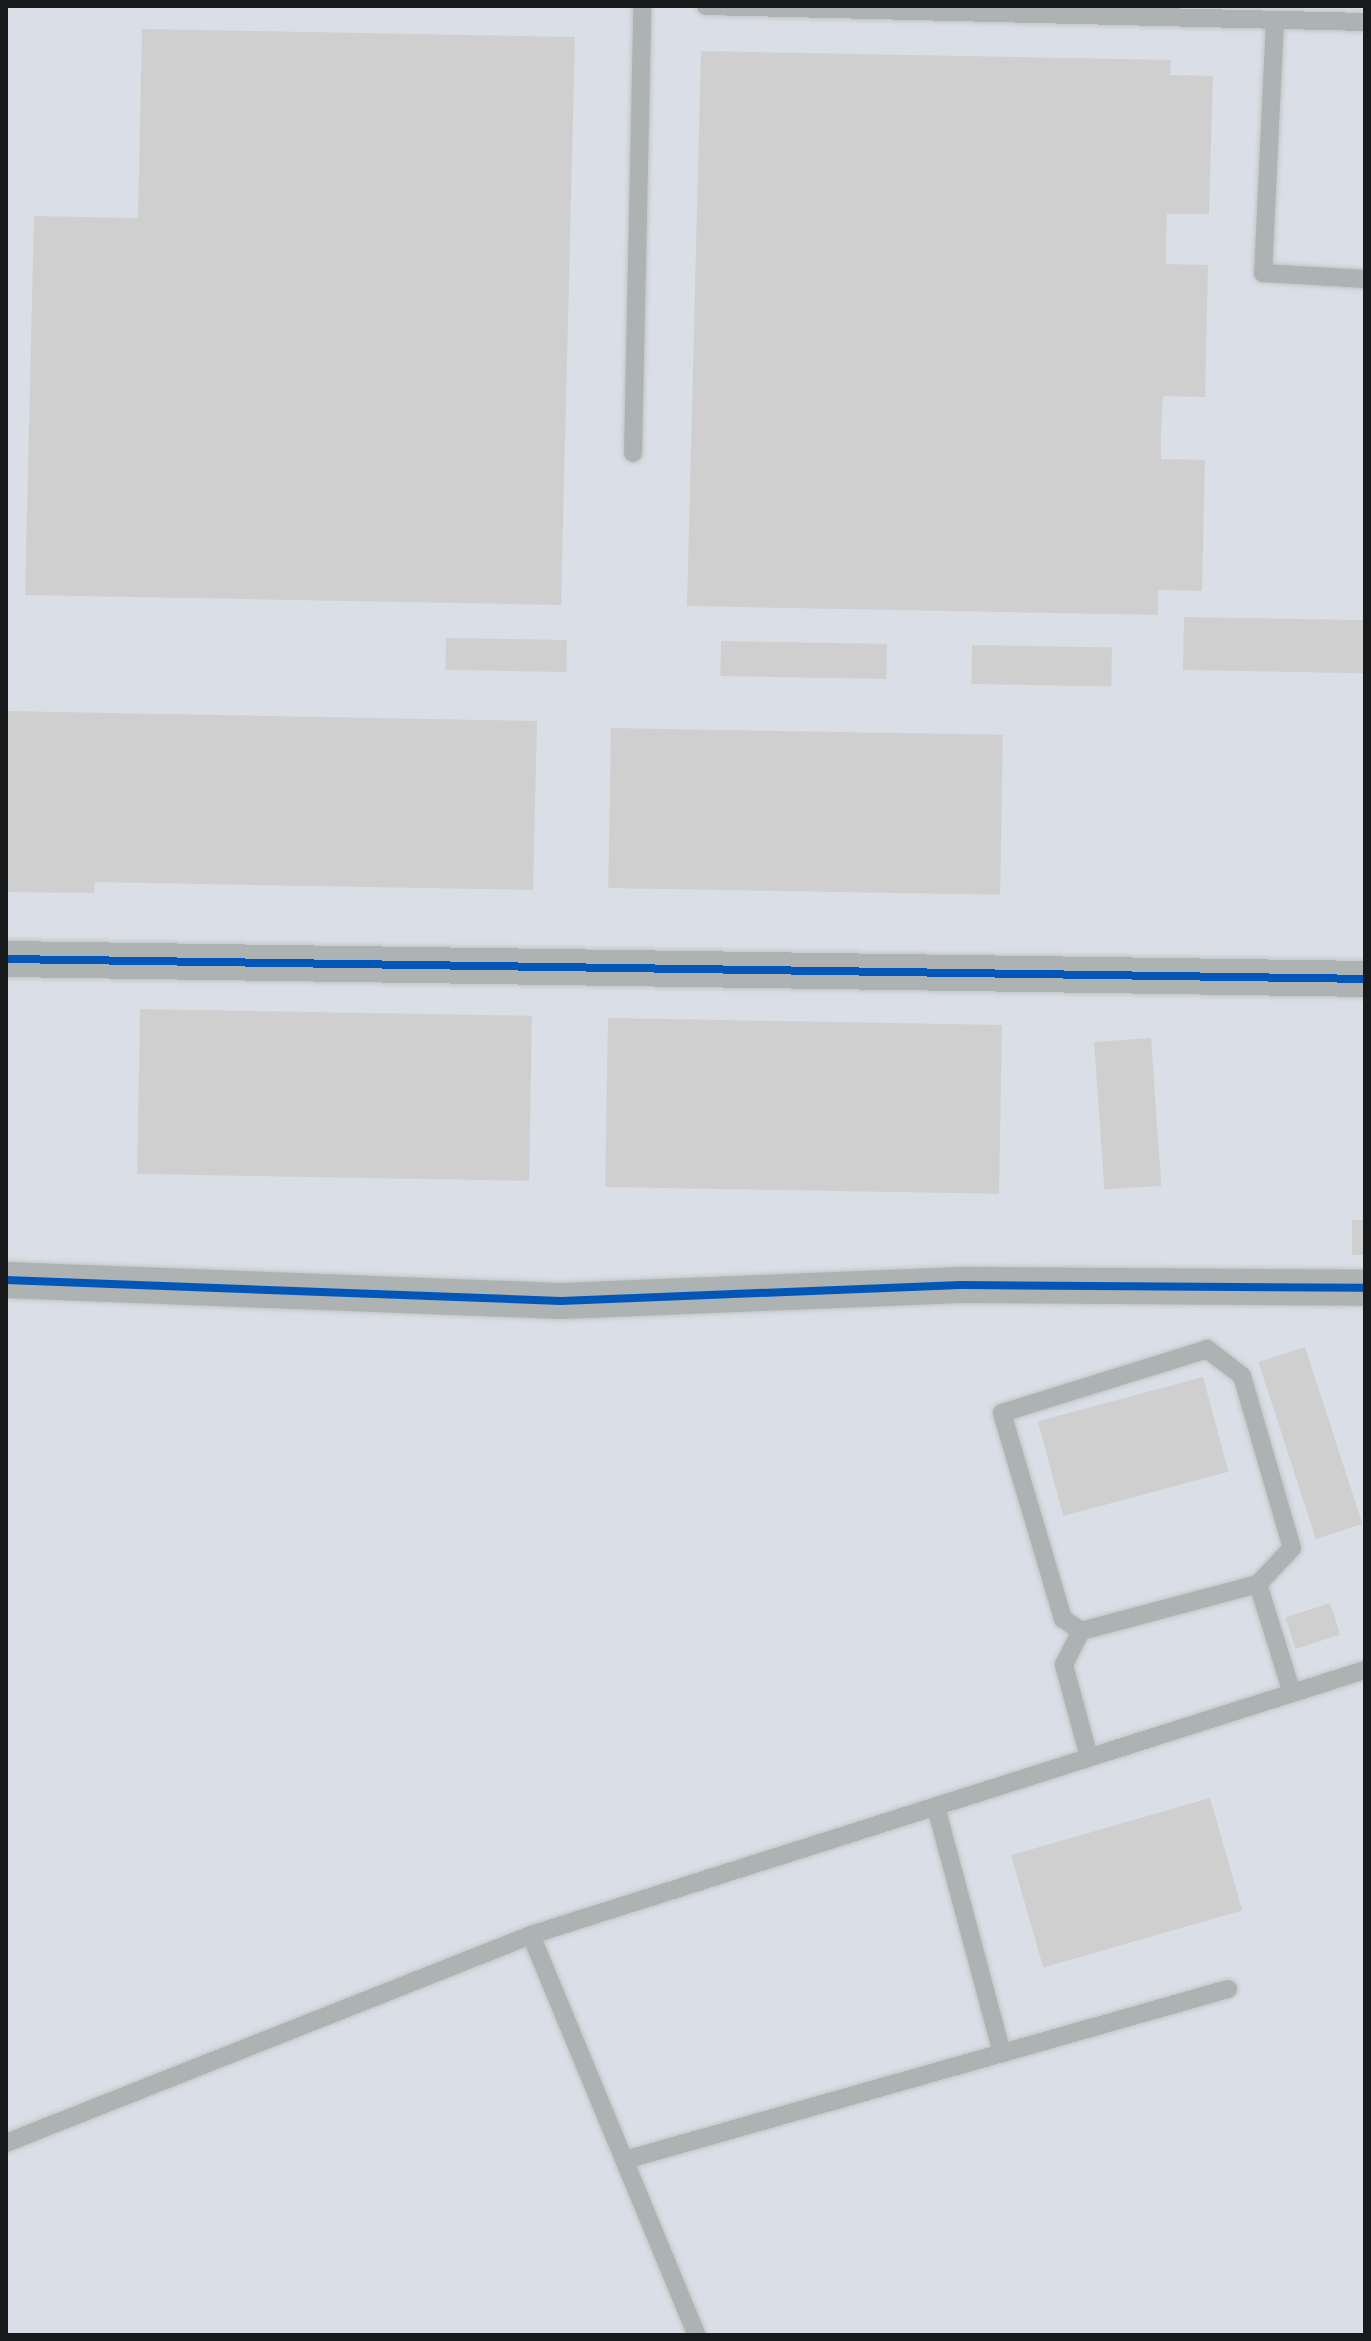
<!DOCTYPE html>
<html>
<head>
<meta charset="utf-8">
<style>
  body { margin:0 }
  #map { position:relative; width:1371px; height:2341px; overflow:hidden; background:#e7e9eb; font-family:Lato,sans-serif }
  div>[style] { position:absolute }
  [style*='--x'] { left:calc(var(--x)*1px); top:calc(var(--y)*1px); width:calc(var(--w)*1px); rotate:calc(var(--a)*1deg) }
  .built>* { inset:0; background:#dadee6; transform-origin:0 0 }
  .building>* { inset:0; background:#cfcfcf; transform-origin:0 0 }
  .roads { filter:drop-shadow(0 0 2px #c3c4c5) drop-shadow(0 0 2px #c3c4c5) }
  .lane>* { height:18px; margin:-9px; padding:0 9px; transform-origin:9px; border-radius:9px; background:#acb3b2 }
  .street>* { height:36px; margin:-18px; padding:0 18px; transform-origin:18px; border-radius:18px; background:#acb3b2 }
  .cycleway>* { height:8px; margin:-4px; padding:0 4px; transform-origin:4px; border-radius:4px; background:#0057b8 }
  span { translate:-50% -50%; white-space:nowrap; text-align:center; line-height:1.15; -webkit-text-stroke:8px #fff; paint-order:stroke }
  .frame { position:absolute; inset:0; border:8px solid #18191b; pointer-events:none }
</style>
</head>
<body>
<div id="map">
  <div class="built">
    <div style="left:6px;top:6px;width:1359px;height:2329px"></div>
  </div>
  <div class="building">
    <div style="clip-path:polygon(142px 29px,575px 37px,561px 605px,25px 595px,34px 216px,138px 218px)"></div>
    <div style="clip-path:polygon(701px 51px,1171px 60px,1170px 75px,1213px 76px,1209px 214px,1167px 214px,1166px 245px,1166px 264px,1208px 265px,1205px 397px,1163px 396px,1161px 430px,1161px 459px,1205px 460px,1202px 591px,1158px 590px,1158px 615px,687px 606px)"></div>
    <div style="left:1184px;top:617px;width:181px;height:53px;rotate:1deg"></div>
    <div style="left:446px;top:638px;width:121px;height:32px;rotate:1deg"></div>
    <div style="left:721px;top:641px;width:166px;height:35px;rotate:1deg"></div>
    <div style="left:972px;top:645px;width:140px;height:39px;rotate:1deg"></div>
    <div style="clip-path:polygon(6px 711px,537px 721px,533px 890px,95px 882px,94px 893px,6px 892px)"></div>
    <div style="left:611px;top:728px;width:392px;height:160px;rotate:1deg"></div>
    <div style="left:140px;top:1009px;width:392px;height:165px;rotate:1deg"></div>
    <div style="left:608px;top:1018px;width:394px;height:169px;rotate:1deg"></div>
    <div style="left:1151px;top:1038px;width:148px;height:57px;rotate:86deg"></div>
    <div style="left:1352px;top:1220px;width:13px;height:35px"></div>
    <div style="left:1305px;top:1347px;width:186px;height:49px;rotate:72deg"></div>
    <div style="left:1203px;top:1377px;width:98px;height:171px;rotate:75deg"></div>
    <div style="left:1330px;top:1603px;width:33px;height:47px;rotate:72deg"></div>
    <div style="left:1210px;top:1798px;width:117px;height:207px;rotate:74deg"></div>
  </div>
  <div class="roads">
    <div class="lane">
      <div style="--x:706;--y:6;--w:659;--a:1.39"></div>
      <div style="--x:1275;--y:20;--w:253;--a:92.7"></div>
      <div style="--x:1263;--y:273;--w:102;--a:3.4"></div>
      <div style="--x:633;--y:453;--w:447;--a:-88.8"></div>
      <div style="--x:1258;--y:1584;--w:114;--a:72.7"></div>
      <div style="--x:1081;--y:1631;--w:22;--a:-146"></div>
      <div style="--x:1063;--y:1619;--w:215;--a:-106.5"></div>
      <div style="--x:1002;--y:1413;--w:215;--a:-17.3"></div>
      <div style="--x:1207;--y:1349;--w:44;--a:37.6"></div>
      <div style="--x:1242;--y:1376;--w:179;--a:73.8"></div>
      <div style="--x:1292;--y:1548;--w:50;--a:133.4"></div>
      <div style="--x:1258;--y:1584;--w:183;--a:165.1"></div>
      <div style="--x:1081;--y:1631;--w:38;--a:117"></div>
      <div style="--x:1064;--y:1665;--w:95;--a:74.8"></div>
      <div style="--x:936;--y:1807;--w:255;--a:75"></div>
      <div style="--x:531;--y:1935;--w:433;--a:67.5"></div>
      <div style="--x:6;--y:2143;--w:565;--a:-21.61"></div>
      <div style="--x:531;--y:1935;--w:875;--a:-17.63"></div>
      <div style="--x:625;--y:2160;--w:627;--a:-15.83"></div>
    </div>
    <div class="street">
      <div style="--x:6;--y:959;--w:1359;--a:0.84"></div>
      <div style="--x:6;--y:1280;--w:555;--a:2.17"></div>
      <div style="--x:561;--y:1301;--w:400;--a:-2.3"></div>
      <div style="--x:961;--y:1285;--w:404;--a:0.4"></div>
    </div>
  </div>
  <div class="cycleway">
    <div style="--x:6;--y:959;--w:1359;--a:0.84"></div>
    <div style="--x:6;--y:1280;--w:555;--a:2.17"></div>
    <div style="--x:561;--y:1301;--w:400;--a:-2.3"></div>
    <div style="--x:961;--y:1285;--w:404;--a:0.4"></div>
  </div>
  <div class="frame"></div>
</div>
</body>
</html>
